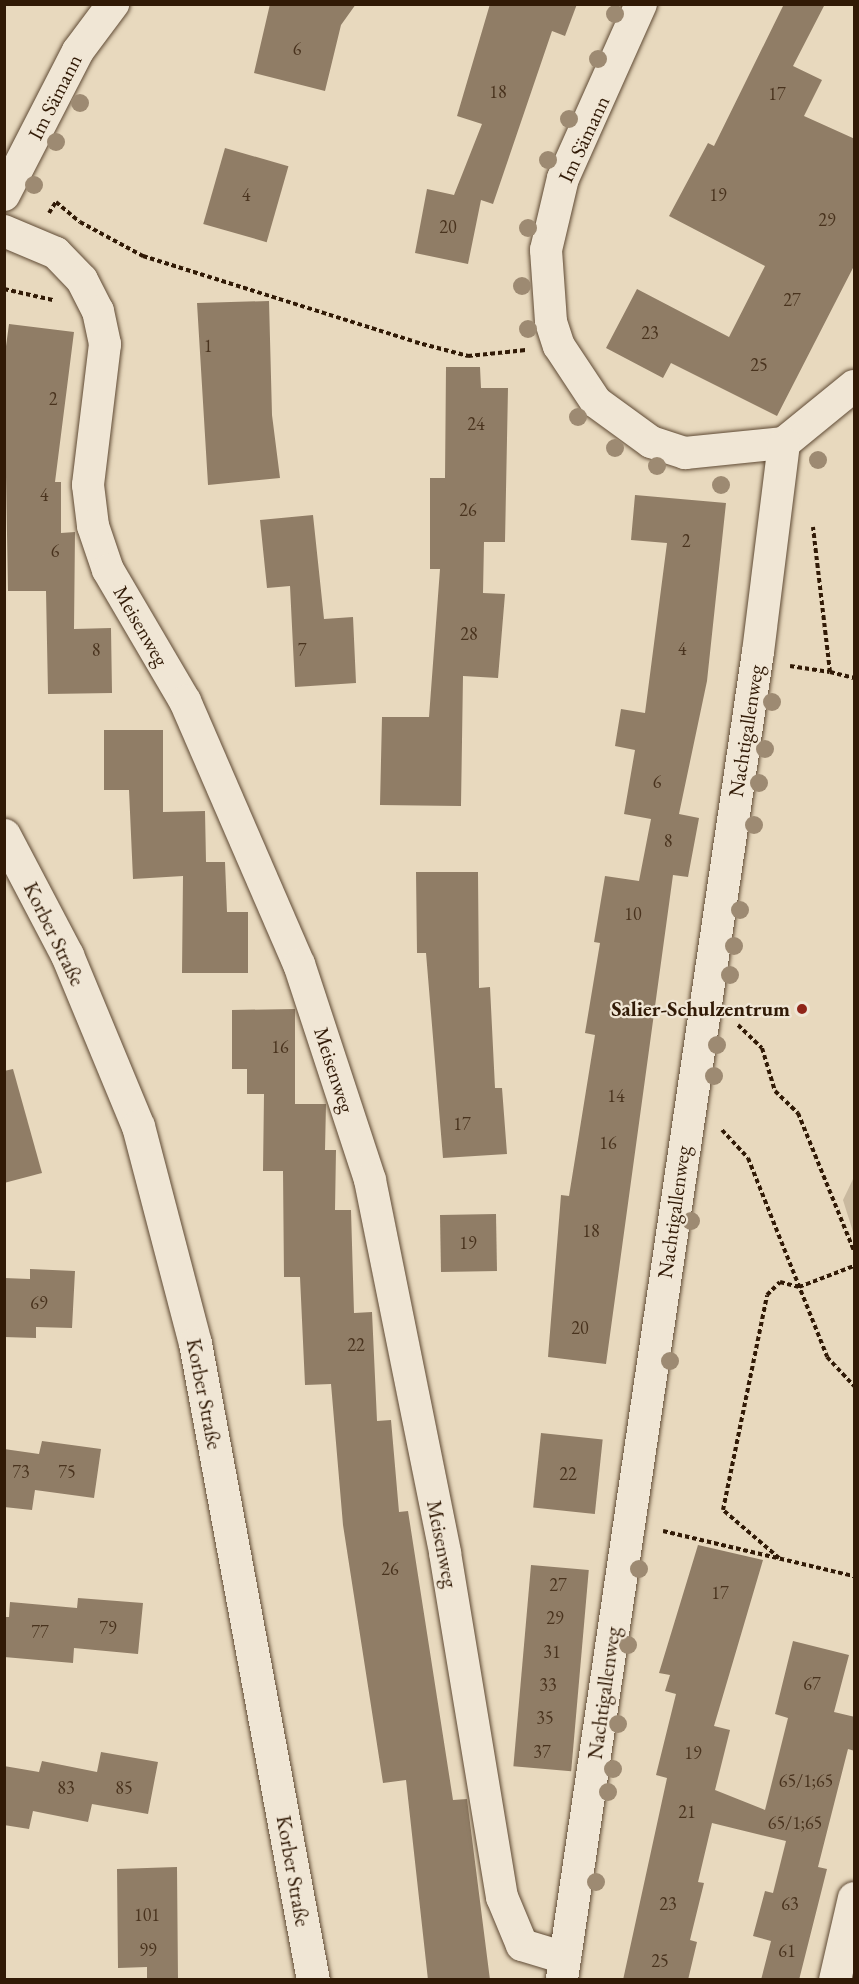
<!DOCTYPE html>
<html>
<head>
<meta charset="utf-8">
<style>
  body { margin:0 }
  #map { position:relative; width:859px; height:1984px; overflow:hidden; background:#e8d9be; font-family:"EB Garamond",serif }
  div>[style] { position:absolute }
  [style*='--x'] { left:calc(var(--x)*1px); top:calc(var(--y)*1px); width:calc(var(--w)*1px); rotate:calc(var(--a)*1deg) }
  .green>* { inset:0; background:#c9b99f }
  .building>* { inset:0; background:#907d66; transform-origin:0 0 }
  .path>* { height:4px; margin-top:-2px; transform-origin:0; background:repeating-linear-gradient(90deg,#311a06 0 4.5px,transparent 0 7.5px) }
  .roads { filter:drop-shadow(0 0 2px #5f4a34) drop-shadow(0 0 2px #5f4a34) }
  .minor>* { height:32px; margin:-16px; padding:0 16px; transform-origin:16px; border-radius:16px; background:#f0e6d5 }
  .tertiary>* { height:33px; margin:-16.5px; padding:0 16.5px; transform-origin:16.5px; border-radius:16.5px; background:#f0e6d5 }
  .trees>* { width:18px; height:18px; margin:-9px; border-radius:50%; background:#9d8a72 }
  .dots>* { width:16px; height:16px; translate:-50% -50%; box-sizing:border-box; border:3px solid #f0e6d5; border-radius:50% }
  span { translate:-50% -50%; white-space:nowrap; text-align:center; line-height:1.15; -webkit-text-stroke:4.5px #f0e6d5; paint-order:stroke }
  .number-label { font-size:18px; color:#49331e }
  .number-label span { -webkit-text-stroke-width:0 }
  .street-label { font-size:21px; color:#311a06 }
  .poi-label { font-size:21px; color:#311a06; font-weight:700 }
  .right { translate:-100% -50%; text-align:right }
  .frame { position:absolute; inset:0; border:6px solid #311a06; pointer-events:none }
</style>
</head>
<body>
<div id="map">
  <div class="green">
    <div style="clip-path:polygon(854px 1177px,854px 1235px,843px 1200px)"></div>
  </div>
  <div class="building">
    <div style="clip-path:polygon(270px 4px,356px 4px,341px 25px,325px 91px,254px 73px)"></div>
    <div style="clip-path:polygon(490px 4px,577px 4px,565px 36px,552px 31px,493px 204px,481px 200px,468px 264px,415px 253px,427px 189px,454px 195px,482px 124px,457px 116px)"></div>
    <div style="clip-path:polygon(784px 4px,825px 4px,793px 66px,822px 80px,804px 116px,855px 139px,855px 264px,777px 416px,671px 363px,663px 378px,606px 348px,637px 289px,729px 337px,765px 266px,669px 216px,708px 143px,714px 146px)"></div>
    <div style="left:225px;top:148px;width:66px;height:79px;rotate:16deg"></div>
    <div style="clip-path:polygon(269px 301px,272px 415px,280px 478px,208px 485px,197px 303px)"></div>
    <div style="clip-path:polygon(9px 324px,74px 332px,55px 482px,61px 482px,61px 533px,75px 532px,74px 629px,111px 628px,112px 693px,48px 694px,46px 591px,8px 591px,4px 361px)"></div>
    <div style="clip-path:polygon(446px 367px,480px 367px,481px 388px,508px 388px,505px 542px,484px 542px,483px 593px,505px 594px,498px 678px,463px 676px,461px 806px,380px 805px,382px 717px,429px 717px,440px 569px,430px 569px,430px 478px,445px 478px)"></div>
    <div style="clip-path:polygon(635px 495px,726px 503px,707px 681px,679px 814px,699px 818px,688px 877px,673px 875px,606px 1364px,548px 1357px,561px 1195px,569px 1196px,595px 1035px,585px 1033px,600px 943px,594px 942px,605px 876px,639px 881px,651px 819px,624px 814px,635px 750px,615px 746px,621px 709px,645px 713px,667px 543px,631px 540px)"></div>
    <div style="clip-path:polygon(313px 515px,324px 619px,353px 617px,356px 683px,295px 687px,290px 586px,267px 588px,260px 520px)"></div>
    <div style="clip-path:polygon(104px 730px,163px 730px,163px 812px,205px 811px,206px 862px,225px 862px,227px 912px,248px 912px,248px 973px,182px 973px,183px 876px,133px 879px,129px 790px,104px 790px)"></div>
    <div style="clip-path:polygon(416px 872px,478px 872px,479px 988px,490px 987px,495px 1088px,502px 1088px,507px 1154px,443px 1158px,426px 953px,417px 953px)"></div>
    <div style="clip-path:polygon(295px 1009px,295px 1104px,326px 1104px,325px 1150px,336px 1150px,335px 1210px,351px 1210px,354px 1313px,372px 1312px,377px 1421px,391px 1420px,399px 1512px,408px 1511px,453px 1800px,467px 1799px,490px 1980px,428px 1980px,406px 1780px,383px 1783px,343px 1525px,331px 1384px,305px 1385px,300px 1277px,284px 1277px,283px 1171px,263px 1171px,264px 1094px,247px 1094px,247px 1069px,232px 1069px,232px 1010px)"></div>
    <div style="clip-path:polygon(13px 1069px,42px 1173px,4px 1183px,4px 1071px)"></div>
    <div style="left:496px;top:1214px;width:57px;height:56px;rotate:89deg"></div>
    <div style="clip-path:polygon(30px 1269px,75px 1271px,72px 1328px,36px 1327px,36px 1338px,4px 1337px,4px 1278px,30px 1279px)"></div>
    <div style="left:541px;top:1433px;width:62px;height:75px;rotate:6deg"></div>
    <div style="clip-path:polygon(42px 1441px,101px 1449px,94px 1498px,35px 1490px,32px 1510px,4px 1507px,4px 1449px,39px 1454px)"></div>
    <div style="clip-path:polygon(698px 1545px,763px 1560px,714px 1726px,730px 1730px,715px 1790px,765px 1810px,788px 1718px,775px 1714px,793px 1641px,849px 1655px,834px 1712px,855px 1717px,855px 1751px,848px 1749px,818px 1867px,827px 1869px,799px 1980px,761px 1980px,771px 1941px,753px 1936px,765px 1891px,773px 1893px,786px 1841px,712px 1823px,698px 1882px,704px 1883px,690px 1940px,697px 1942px,688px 1980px,623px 1980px,667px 1778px,656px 1775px,676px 1694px,665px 1691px,670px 1675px,659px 1673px)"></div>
    <div style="left:531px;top:1565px;width:58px;height:202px;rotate:5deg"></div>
    <div style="clip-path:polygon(78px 1598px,143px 1603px,138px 1654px,74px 1648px,73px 1663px,4px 1657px,4px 1617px,9px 1617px,10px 1602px,77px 1608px)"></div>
    <div style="clip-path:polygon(101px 1752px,158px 1762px,148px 1814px,92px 1804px,88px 1822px,33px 1811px,29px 1829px,4px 1825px,4px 1766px,39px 1772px,42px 1761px,97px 1772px)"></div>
    <div style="clip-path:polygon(177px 1867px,178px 1980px,147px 1980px,147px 1967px,118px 1968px,117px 1869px)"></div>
  </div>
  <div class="path">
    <div style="--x:49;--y:213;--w:13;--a:-58"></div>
    <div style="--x:56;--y:202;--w:31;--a:40"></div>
    <div style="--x:80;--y:222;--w:72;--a:28.4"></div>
    <div style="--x:143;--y:256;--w:285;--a:17.5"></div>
    <div style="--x:415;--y:342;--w:55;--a:14.8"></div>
    <div style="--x:468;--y:356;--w:58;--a:-5.9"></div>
    <div style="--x:4;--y:289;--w:50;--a:12.7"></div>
    <div style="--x:790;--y:666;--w:40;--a:8.5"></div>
    <div style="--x:830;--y:672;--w:146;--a:-96.7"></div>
    <div style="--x:830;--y:672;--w:25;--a:14"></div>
    <div style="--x:738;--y:1025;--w:33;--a:44"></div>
    <div style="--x:762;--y:1048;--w:45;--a:73.2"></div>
    <div style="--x:775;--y:1091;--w:32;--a:44"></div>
    <div style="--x:798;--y:1113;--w:149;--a:67.9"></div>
    <div style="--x:722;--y:1130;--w:38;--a:47"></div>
    <div style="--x:748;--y:1158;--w:214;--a:68.3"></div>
    <div style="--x:827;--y:1357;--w:40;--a:47"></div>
    <div style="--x:663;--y:1531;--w:196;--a:13.3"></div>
    <div style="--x:779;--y:1558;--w:74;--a:-139.4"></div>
    <div style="--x:723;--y:1510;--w:219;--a:-78.4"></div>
    <div style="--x:767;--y:1295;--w:18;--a:-45"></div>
    <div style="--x:780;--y:1282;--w:20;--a:15"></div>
    <div style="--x:799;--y:1287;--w:59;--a:-20.9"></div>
  </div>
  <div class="roads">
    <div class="minor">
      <div style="--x:641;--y:4;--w:191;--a:114.1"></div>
      <div style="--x:563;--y:178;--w:74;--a:103.3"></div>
      <div style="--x:546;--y:250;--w:72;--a:86"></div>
      <div style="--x:551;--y:322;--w:25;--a:72"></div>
      <div style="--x:559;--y:346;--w:67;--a:56.5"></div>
      <div style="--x:596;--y:402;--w:68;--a:36"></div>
      <div style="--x:651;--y:442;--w:36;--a:18"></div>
      <div style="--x:685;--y:453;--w:100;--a:-5.8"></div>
      <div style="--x:784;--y:443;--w:90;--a:-39.2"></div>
      <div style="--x:4;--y:195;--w:162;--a:-62.8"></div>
      <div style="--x:78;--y:51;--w:59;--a:-53.3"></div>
      <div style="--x:4;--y:231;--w:56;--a:22.9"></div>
      <div style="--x:56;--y:253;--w:37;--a:46"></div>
      <div style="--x:82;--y:280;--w:35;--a:63"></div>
      <div style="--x:98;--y:311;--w:34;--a:78"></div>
      <div style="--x:105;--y:344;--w:142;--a:96.9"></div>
      <div style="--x:88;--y:485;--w:41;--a:83"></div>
      <div style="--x:93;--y:526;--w:46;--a:71.2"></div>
      <div style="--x:108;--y:570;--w:152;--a:59.6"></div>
      <div style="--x:185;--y:701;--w:287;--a:66.6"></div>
      <div style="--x:299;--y:964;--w:227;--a:71.8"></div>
      <div style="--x:370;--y:1180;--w:380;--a:78.6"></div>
      <div style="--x:445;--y:1553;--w:349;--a:80.6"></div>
      <div style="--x:502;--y:1897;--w:52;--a:67.4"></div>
      <div style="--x:522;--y:1945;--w:45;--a:16.8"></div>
      <div style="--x:562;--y:1979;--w:1341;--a:-81.6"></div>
      <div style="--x:758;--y:652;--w:211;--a:-82.9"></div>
      <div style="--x:835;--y:1980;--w:84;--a:-77"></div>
    </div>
    <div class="tertiary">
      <div style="--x:4;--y:835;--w:136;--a:62.3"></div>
      <div style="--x:67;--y:955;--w:185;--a:67.5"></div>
      <div style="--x:138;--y:1126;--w:224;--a:75.3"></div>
      <div style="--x:195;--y:1343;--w:648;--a:79.51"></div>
    </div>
  </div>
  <div class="trees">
    <div style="left:615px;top:14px"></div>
    <div style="left:598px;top:59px"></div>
    <div style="left:80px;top:103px"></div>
    <div style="left:569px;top:119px"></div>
    <div style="left:56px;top:142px"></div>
    <div style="left:548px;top:160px"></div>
    <div style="left:34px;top:185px"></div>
    <div style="left:528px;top:228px"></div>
    <div style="left:522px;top:286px"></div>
    <div style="left:528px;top:329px"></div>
    <div style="left:578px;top:417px"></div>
    <div style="left:615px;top:448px"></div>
    <div style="left:818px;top:460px"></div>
    <div style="left:657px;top:466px"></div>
    <div style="left:721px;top:485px"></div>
    <div style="left:772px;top:702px"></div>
    <div style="left:765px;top:749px"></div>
    <div style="left:759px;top:783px"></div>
    <div style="left:754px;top:825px"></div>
    <div style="left:740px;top:910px"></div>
    <div style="left:734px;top:946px"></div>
    <div style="left:730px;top:975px"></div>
    <div style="left:717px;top:1045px"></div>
    <div style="left:714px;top:1076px"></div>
    <div style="left:691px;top:1221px"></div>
    <div style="left:670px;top:1361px"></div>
    <div style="left:639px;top:1569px"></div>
    <div style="left:628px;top:1645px"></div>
    <div style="left:618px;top:1724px"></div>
    <div style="left:613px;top:1769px"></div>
    <div style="left:608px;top:1792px"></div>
    <div style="left:596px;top:1882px"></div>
  </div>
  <div class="dots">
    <div style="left:802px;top:1009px;background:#8f2418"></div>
  </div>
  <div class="number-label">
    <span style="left:297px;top:49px">6</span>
    <span style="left:498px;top:92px">18</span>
    <span style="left:777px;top:94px">17</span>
    <span style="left:246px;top:195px">4</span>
    <span style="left:718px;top:195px">19</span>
    <span style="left:827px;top:220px">29</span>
    <span style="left:448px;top:227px">20</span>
    <span style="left:792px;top:300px">27</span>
    <span style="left:650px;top:333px">23</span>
    <span style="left:208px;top:346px">1</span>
    <span style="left:759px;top:365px">25</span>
    <span style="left:53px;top:399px">2</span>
    <span style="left:476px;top:424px">24</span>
    <span style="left:44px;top:495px">4</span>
    <span style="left:468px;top:510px">26</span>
    <span style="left:686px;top:541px">2</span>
    <span style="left:55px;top:551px">6</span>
    <span style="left:469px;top:634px">28</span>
    <span style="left:682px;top:649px">4</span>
    <span style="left:96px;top:650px">8</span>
    <span style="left:302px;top:650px">7</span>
    <span style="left:657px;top:782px">6</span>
    <span style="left:668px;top:841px">8</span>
    <span style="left:633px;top:914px">10</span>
    <span style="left:280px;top:1047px">16</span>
    <span style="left:616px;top:1096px">14</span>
    <span style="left:462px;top:1124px">17</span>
    <span style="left:608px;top:1143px">16</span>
    <span style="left:591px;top:1231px">18</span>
    <span style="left:468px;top:1243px">19</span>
    <span style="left:39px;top:1303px">69</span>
    <span style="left:580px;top:1328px">20</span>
    <span style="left:356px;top:1345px">22</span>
    <span style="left:21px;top:1472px">73</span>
    <span style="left:67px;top:1472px">75</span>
    <span style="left:568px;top:1474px">22</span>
    <span style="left:390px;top:1569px">26</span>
    <span style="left:558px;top:1585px">27</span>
    <span style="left:720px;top:1593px">17</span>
    <span style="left:555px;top:1618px">29</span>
    <span style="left:108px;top:1628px">79</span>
    <span style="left:40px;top:1632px">77</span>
    <span style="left:552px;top:1652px">31</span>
    <span style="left:812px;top:1684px">67</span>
    <span style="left:548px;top:1685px">33</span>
    <span style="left:545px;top:1718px">35</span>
    <span style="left:542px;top:1752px">37</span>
    <span style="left:693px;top:1753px">19</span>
    <span style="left:806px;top:1781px">65/1;65</span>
    <span style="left:66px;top:1788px">83</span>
    <span style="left:124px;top:1788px">85</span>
    <span style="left:687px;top:1812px">21</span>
    <span style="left:795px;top:1823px">65/1;65</span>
    <span style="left:668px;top:1904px">23</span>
    <span style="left:790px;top:1904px">63</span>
    <span style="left:147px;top:1915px">101</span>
    <span style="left:148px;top:1950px">99</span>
    <span style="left:787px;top:1951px">61</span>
    <span style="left:660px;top:1961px">25</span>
  </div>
  <div class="street-label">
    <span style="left:55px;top:97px;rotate:-63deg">Im Sämann</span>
    <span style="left:584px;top:139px;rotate:-65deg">Im Sämann</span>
    <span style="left:141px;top:626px;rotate:60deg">Meisenweg</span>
    <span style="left:746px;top:731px;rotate:-81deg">Nachtigallenweg</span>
    <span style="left:54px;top:934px;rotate:64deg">Korber Straße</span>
    <span style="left:334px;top:1070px;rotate:72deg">Meisenweg</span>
    <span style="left:674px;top:1212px;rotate:-82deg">Nachtigallenweg</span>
    <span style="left:204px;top:1394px;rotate:79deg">Korber Straße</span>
    <span style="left:442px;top:1544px;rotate:79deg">Meisenweg</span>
    <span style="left:604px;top:1693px;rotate:-82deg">Nachtigallenweg</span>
    <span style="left:293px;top:1871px;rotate:80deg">Korber Straße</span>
  </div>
  <div class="poi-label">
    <span class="right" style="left:790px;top:1009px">Salier-Schulzentrum</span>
  </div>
  <div class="frame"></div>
</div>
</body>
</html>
